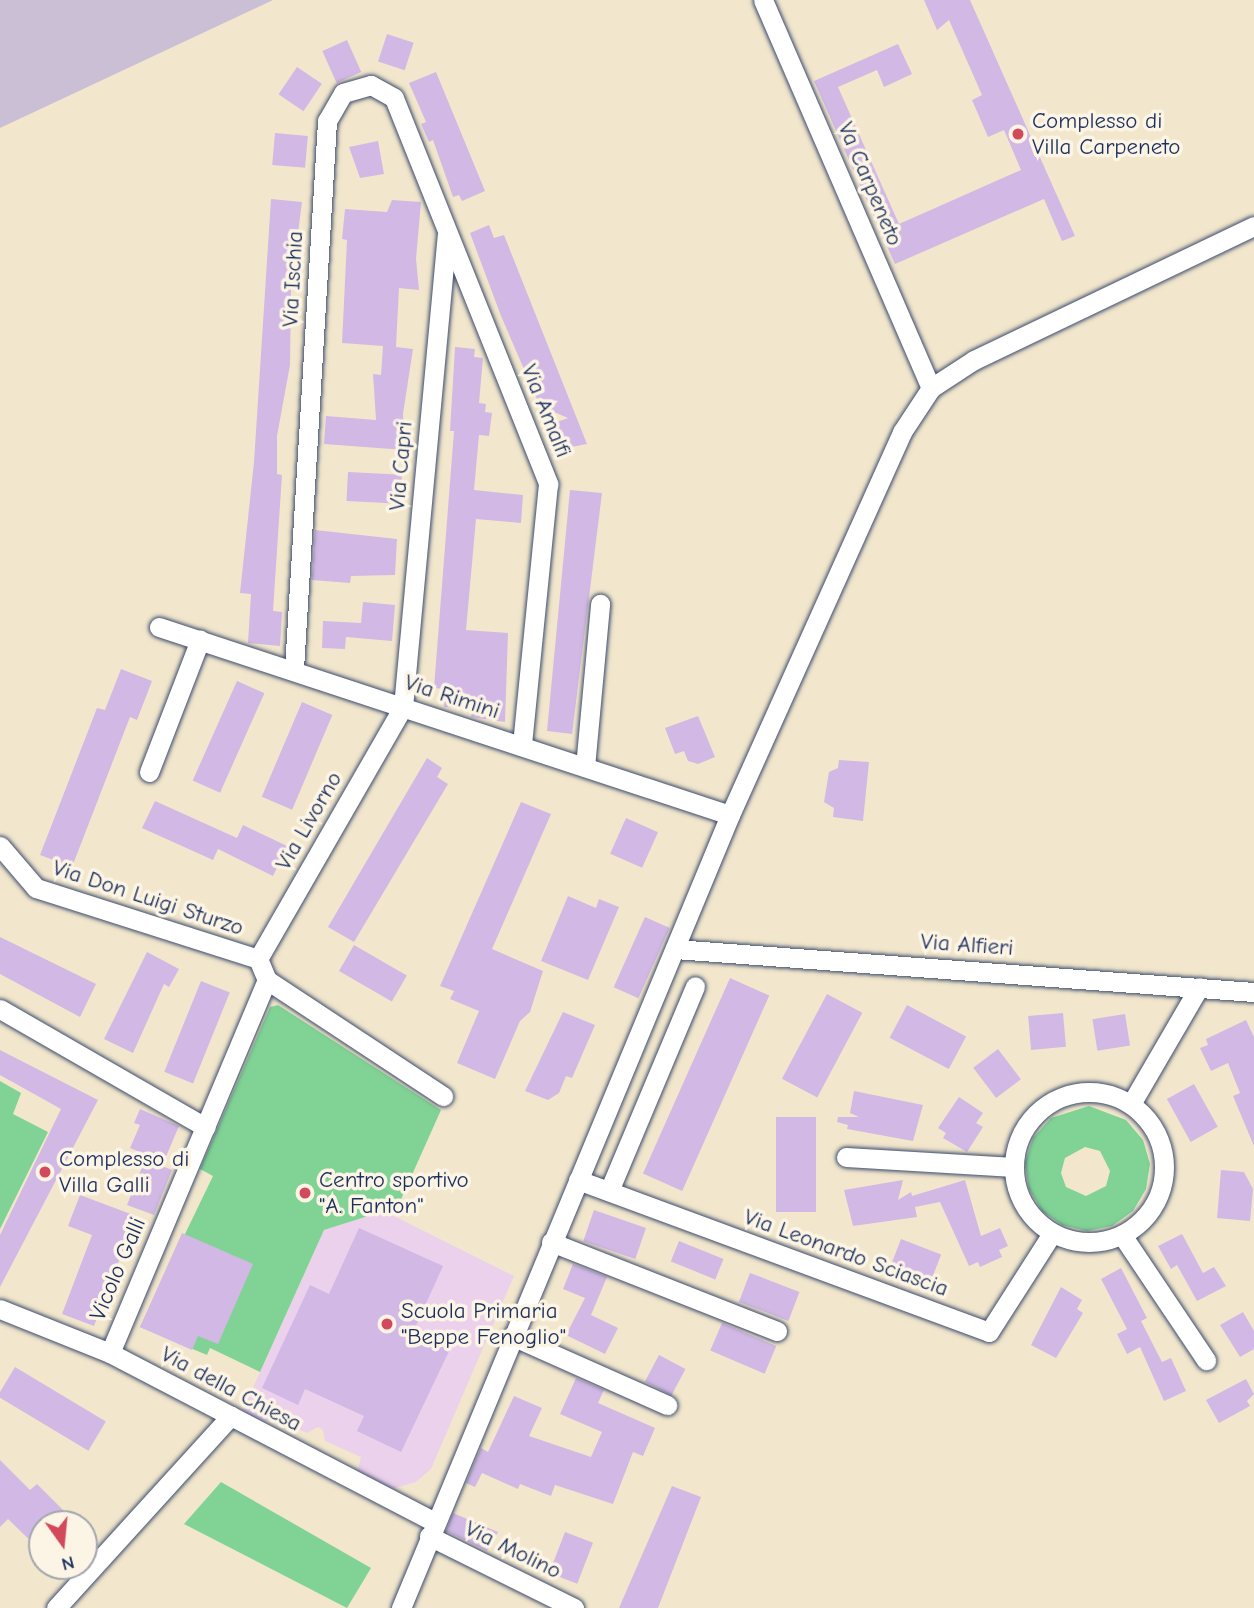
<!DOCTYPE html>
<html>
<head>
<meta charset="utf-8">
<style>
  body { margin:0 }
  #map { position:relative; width:1254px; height:1608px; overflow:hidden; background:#f2e7cc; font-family:"Comic Neue",sans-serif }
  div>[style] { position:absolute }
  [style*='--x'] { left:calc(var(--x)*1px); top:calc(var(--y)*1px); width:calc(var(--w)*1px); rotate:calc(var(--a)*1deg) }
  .built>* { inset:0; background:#ebd1eb }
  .industrial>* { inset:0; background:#cbbfd5 }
  .green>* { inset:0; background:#81d395 }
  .building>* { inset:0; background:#d2b8e5; transform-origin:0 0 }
  .roads { filter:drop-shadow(0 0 2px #3b4b6e) drop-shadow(0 0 2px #3b4b6e) }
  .minor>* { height:19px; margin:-9.5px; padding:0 9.5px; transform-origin:9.5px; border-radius:9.5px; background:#fff }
  .minor>.ring { margin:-9.5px; padding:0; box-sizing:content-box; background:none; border:19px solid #fff; border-radius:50% }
  .dots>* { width:19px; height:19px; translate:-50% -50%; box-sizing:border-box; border:4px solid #fcf5e5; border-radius:50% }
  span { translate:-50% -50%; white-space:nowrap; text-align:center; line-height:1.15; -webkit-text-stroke:7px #fcf5e5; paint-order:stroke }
  .poi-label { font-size:23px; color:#1b2f5e }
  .left { translate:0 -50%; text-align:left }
  .street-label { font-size:23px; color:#1b2f5e }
  .north { position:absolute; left:28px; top:1510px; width:70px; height:70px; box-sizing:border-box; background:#fcf5e5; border:2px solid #a2a6af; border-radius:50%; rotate:165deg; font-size:19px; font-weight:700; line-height:28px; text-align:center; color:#1b2f5e }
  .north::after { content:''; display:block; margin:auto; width:24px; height:32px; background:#d1495b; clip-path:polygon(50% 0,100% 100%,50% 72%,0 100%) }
</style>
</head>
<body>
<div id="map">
  <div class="built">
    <div style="clip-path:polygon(384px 1211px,514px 1276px,431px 1469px,416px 1482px,392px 1489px,357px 1473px,361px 1457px,325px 1441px,323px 1430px,318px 1427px,307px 1433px,272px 1418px,263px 1423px,242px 1412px,324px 1230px)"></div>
  </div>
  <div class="industrial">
    <div style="clip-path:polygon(0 0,273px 0,0 128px)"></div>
  </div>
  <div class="green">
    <div style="clip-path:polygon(278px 1005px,441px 1110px,394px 1215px,384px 1211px,324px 1230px,260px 1372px,210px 1348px,207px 1355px,140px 1327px,213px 1176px,200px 1169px,270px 1007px)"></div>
    <div style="clip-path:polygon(0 1081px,21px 1093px,13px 1114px,48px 1132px,0 1229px)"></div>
    <div style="clip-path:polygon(evenodd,1089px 1106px,1126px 1120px,1143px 1140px,1150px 1164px,1146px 1189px,1133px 1211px,1112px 1226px,1087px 1231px,1062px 1225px,1042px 1211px,1029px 1189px,1025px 1163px,1033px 1138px,1051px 1118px,1089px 1106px,1085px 1147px,1100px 1151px,1110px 1171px,1106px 1186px,1086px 1196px,1066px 1187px,1061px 1173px,1065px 1158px,1085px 1147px)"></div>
    <div style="clip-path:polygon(221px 1482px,371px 1568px,347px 1608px,184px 1524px)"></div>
  </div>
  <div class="building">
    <div style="clip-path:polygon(924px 0,970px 0,1075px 236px,1062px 241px,1044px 199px,895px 264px,814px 81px,898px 44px,912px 74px,884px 87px,877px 70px,838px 87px,899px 224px,1021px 170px,1004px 130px,988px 137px,972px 100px,982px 95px,949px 20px,937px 30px)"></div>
    <div style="left:387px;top:34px;width:28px;height:29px;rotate:18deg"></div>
    <div style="left:347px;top:40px;width:35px;height:27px;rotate:66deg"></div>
    <div style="left:297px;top:67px;width:30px;height:33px;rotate:34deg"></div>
    <div style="clip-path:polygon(436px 72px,485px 191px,462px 201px,459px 195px,453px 197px,433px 140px,429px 142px,421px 124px,426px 122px,409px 83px)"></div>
    <div style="left:275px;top:133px;width:33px;height:32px;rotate:5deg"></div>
    <div style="clip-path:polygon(378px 141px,384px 174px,360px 178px,349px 147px)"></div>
    <div style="clip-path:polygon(271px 199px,302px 202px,291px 288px,290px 365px,277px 436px,277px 474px,282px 475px,273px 611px,282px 612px,280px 646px,248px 643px,251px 594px,240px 593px,254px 462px)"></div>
    <div style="clip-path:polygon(392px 200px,421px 202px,416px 259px,419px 290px,399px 288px,396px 347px,413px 349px,403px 414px,405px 450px,324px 444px,326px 416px,376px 420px,373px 374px,381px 375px,383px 346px,342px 343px,347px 240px,342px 239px,345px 209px,387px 212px)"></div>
    <div style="clip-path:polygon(489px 225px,494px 238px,504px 235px,587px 444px,555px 450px,546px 426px,568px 418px,540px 406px,501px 316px,470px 233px)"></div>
    <div style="clip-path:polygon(455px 347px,475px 349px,474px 357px,483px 358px,479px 403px,486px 404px,485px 412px,492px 413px,489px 436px,479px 435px,474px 490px,523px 495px,521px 523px,476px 519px,466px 630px,508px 633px,505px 722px,471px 717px,472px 709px,444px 707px,445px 689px,434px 688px,454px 431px,450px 431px)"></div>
    <div style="left:348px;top:472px;width:54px;height:29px;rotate:3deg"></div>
    <div style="clip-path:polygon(570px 490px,602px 493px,572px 734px,547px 731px)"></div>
    <div style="clip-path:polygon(315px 530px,397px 539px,395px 575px,351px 576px,350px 583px,312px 580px)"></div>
    <div style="clip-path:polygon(363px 602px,395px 605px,392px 641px,346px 637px,345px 649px,322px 648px,323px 621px,361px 623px)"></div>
    <div style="clip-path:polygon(121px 669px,152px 681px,137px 720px,130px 717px,72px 867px,40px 855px,97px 708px,105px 710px)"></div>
    <div style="left:237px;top:681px;width:30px;height:109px;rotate:24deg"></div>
    <div style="left:302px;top:702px;width:33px;height:103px;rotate:23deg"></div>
    <div style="clip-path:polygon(698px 716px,715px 757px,698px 764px,688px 761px,684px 751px,675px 754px,665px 728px)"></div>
    <div style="clip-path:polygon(427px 758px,442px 768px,437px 777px,448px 784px,354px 942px,328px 927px)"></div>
    <div style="clip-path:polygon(839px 760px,869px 762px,863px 821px,833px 817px,834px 808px,824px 802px,829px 772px,838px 768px)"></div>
    <div style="clip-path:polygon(155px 801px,237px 838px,243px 825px,287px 846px,273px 876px,218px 849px,213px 860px,142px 828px)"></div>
    <div style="clip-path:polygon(521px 802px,551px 814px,492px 949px,543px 971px,530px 1012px,520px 1021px,495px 1079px,457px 1063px,479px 1011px,450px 999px,454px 991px,440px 986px)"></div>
    <div style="left:626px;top:818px;width:35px;height:39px;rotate:24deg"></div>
    <div style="clip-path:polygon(568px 896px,596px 908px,599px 899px,619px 907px,588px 980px,541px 961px)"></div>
    <div style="left:645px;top:917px;width:27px;height:77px;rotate:24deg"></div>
    <div style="clip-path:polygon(0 937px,96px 984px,80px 1017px,0 974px)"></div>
    <div style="left:354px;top:945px;width:61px;height:30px;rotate:30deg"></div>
    <div style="clip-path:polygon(147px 952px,179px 969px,169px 987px,164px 984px,133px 1053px,104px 1039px)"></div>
    <div style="left:730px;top:978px;width:43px;height:214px;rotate:24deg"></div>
    <div style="left:201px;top:981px;width:31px;height:98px;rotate:22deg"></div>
    <div style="left:827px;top:994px;width:40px;height:96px;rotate:28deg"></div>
    <div style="left:907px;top:1005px;width:67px;height:37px;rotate:28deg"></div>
    <div style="clip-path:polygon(563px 1012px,595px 1025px,572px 1078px,566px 1076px,559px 1093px,548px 1100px,525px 1091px)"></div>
    <div style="left:1063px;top:1013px;width:34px;height:35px;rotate:85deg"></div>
    <div style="left:1125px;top:1014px;width:32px;height:33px;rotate:81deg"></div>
    <div style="clip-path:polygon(1246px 1020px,1254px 1037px,1254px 1146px,1233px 1096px,1240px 1093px,1228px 1063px,1211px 1071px,1200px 1048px,1208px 1045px,1206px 1039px)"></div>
    <div style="left:998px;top:1049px;width:38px;height:31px;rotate:53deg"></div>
    <div style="clip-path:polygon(0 1050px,98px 1100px,0 1287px,0 1235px,61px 1109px,0 1075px)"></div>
    <div style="left:1194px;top:1084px;width:49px;height:31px;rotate:61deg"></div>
    <div style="clip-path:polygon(854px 1091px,923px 1105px,913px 1141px,847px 1129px,848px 1125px,837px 1122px,838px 1117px,859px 1117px,850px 1113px)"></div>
    <div style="clip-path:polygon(959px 1097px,983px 1113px,976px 1123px,983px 1127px,967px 1152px,943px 1138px,946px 1133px,938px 1128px)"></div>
    <div style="clip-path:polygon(140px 1109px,179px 1126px,162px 1166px,172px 1170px,154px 1215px,127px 1205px,147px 1155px,130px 1148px,140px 1125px,134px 1123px)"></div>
    <div style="left:776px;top:1117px;width:40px;height:95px"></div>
    <div style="clip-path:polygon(1221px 1170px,1244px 1172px,1253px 1189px,1250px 1221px,1217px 1218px)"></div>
    <div style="clip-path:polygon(903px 1180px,898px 1200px,911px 1192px,912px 1196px,965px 1180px,981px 1236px,1000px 1228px,1008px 1246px,999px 1250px,1002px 1257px,980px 1267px,978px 1262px,969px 1266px,940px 1202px,915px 1207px,917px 1217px,853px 1226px,844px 1190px)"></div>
    <div style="clip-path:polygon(80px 1195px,136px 1216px,94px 1326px,62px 1314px,92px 1235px,68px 1226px)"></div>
    <div style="left:594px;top:1210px;width:55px;height:33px;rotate:19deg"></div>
    <div style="clip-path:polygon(359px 1228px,443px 1266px,414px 1330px,451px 1347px,401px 1452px,357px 1431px,364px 1416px,305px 1389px,298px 1405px,262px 1388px,310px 1285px,329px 1294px)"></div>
    <div style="clip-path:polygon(182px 1233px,253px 1264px,218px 1344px,198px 1336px,192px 1350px,140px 1327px)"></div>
    <div style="clip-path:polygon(1182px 1234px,1203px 1273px,1214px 1267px,1226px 1286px,1197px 1301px,1177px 1265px,1171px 1269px,1158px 1246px)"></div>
    <div style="left:901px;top:1239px;width:43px;height:29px;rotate:21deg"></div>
    <div style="left:679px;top:1241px;width:48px;height:22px;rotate:22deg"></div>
    <div style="clip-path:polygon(573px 1264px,607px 1277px,591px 1315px,618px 1328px,605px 1354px,566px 1335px,585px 1298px,563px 1289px)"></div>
    <div style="clip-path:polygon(1121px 1268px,1147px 1318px,1141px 1321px,1162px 1362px,1171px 1358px,1186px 1391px,1164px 1401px,1140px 1347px,1127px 1354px,1117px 1334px,1127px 1329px,1101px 1279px)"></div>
    <div style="left:750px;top:1273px;width:53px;height:31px;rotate:21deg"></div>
    <div style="clip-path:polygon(1061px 1287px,1082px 1300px,1077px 1309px,1083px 1313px,1056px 1358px,1031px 1345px)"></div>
    <div style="clip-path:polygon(1243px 1312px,1254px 1331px,1254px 1349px,1240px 1357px,1220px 1325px)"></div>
    <div style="left:722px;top:1323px;width:59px;height:30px;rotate:23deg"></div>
    <div style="left:659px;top:1355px;width:30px;height:30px;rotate:28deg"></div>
    <div style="left:15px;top:1367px;width:106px;height:34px;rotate:31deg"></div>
    <div style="clip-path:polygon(576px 1378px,604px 1390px,598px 1403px,655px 1428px,643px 1456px,633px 1452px,613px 1504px,555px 1485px,551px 1496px,520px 1484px,518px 1489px,482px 1473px,475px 1487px,466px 1483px,481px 1448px,488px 1452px,514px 1396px,542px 1408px,529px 1436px,591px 1457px,602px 1432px,560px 1414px)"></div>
    <div style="clip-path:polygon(1246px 1379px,1254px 1394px,1247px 1401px,1250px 1406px,1219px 1423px,1206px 1400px)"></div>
    <div style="clip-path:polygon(0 1460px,30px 1490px,37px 1484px,77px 1524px,42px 1524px,42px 1552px,8px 1519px,0 1527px)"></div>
    <div style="clip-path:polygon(672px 1486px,701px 1497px,658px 1608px,619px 1608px)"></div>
    <div style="clip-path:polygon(453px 1513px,498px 1532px,487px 1551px,446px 1531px)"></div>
    <div style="left:565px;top:1532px;width:30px;height:44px;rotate:21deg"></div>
  </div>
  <div class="roads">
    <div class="minor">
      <div style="--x:763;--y:0;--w:423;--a:66.6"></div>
      <div style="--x:159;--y:627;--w:601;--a:18.22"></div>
      <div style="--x:294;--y:669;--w:549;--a:-86.55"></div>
      <div style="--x:327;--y:121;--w:32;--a:-60"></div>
      <div style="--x:343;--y:93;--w:29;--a:-16"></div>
      <div style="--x:371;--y:85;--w:26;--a:29"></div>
      <div style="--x:394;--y:98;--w:416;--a:68.2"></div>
      <div style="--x:548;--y:484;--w:263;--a:95.7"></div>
      <div style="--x:585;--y:767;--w:164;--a:-84.7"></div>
      <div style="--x:149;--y:772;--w:142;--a:-68.9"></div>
      <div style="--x:0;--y:846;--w:55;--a:49.4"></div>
      <div style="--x:36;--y:888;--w:233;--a:17.7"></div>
      <div style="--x:675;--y:949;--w:581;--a:4.25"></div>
      <div style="--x:258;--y:959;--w:291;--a:-60.1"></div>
      <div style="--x:403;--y:707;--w:474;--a:-84.7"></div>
      <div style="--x:267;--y:980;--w:211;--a:33.4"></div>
      <div style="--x:0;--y:1009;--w:237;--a:29.9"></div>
      <div class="ring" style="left:1014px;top:1092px;width:131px;height:131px"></div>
      <div style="--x:1131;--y:1104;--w:135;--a:-59.8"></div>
      <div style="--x:846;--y:1157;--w:168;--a:3.4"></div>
      <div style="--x:578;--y:1180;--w:438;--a:20.3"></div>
      <div style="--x:989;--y:1332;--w:115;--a:-57.4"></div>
      <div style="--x:609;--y:1191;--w:222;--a:-67.2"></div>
      <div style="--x:1122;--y:1235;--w:151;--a:56.1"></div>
      <div style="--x:551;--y:1242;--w:243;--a:21.5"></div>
      <div style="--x:0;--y:1309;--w:118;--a:21.8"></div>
      <div style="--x:110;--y:1353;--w:366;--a:27.5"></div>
      <div style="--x:512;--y:1336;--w:170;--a:24"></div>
      <div style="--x:110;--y:1353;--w:405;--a:-67.2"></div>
      <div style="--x:267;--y:980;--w:23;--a:-113"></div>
      <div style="--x:429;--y:1536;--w:162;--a:26.4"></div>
      <div style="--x:56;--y:1608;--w:260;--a:-47.7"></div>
      <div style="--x:401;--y:1608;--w:859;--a:-67.47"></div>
      <div style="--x:730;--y:815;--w:420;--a:-65.8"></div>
      <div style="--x:902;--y:432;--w:53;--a:-56.6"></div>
      <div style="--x:931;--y:388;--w:51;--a:-33.1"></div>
      <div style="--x:974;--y:360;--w:310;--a:-25.6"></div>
    </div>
  </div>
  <div class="dots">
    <div style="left:1018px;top:134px;background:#d1495b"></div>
    <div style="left:45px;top:1172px;background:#d1495b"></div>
    <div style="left:305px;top:1193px;background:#d1495b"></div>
    <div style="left:387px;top:1324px;background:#d1495b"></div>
  </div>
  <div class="poi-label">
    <span class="left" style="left:1032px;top:134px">Complesso di<br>Villa Carpeneto</span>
    <span class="left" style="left:59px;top:1172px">Complesso di<br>Villa Galli</span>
    <span class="left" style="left:319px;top:1193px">Centro sportivo<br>"A. Fanton"</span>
    <span class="left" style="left:401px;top:1324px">Scuola Primaria<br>"Beppe Fenoglio"</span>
  </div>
  <div class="street-label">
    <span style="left:870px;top:184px;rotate:67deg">Va Carpeneto</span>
    <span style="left:293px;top:279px;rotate:-87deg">Via Ischia</span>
    <span style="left:546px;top:411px;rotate:68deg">Via Amalfi</span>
    <span style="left:401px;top:466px;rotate:-85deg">Via Capri</span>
    <span style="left:452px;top:697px;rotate:18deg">Via Rimini</span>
    <span style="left:309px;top:821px;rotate:-60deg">Via Livorno</span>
    <span style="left:148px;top:898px;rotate:18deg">Via Don Luigi Sturzo</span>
    <span style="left:967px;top:945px;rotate:4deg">Via Alfieri</span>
    <span style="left:846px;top:1253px;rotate:20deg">Via Leonardo Sciascia</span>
    <span style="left:118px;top:1269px;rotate:-67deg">Vicolo Galli</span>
    <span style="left:231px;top:1389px;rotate:28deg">Via della Chiesa</span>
    <span style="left:513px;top:1550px;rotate:26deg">Via Molino</span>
  </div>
  <div class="north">N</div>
</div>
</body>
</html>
